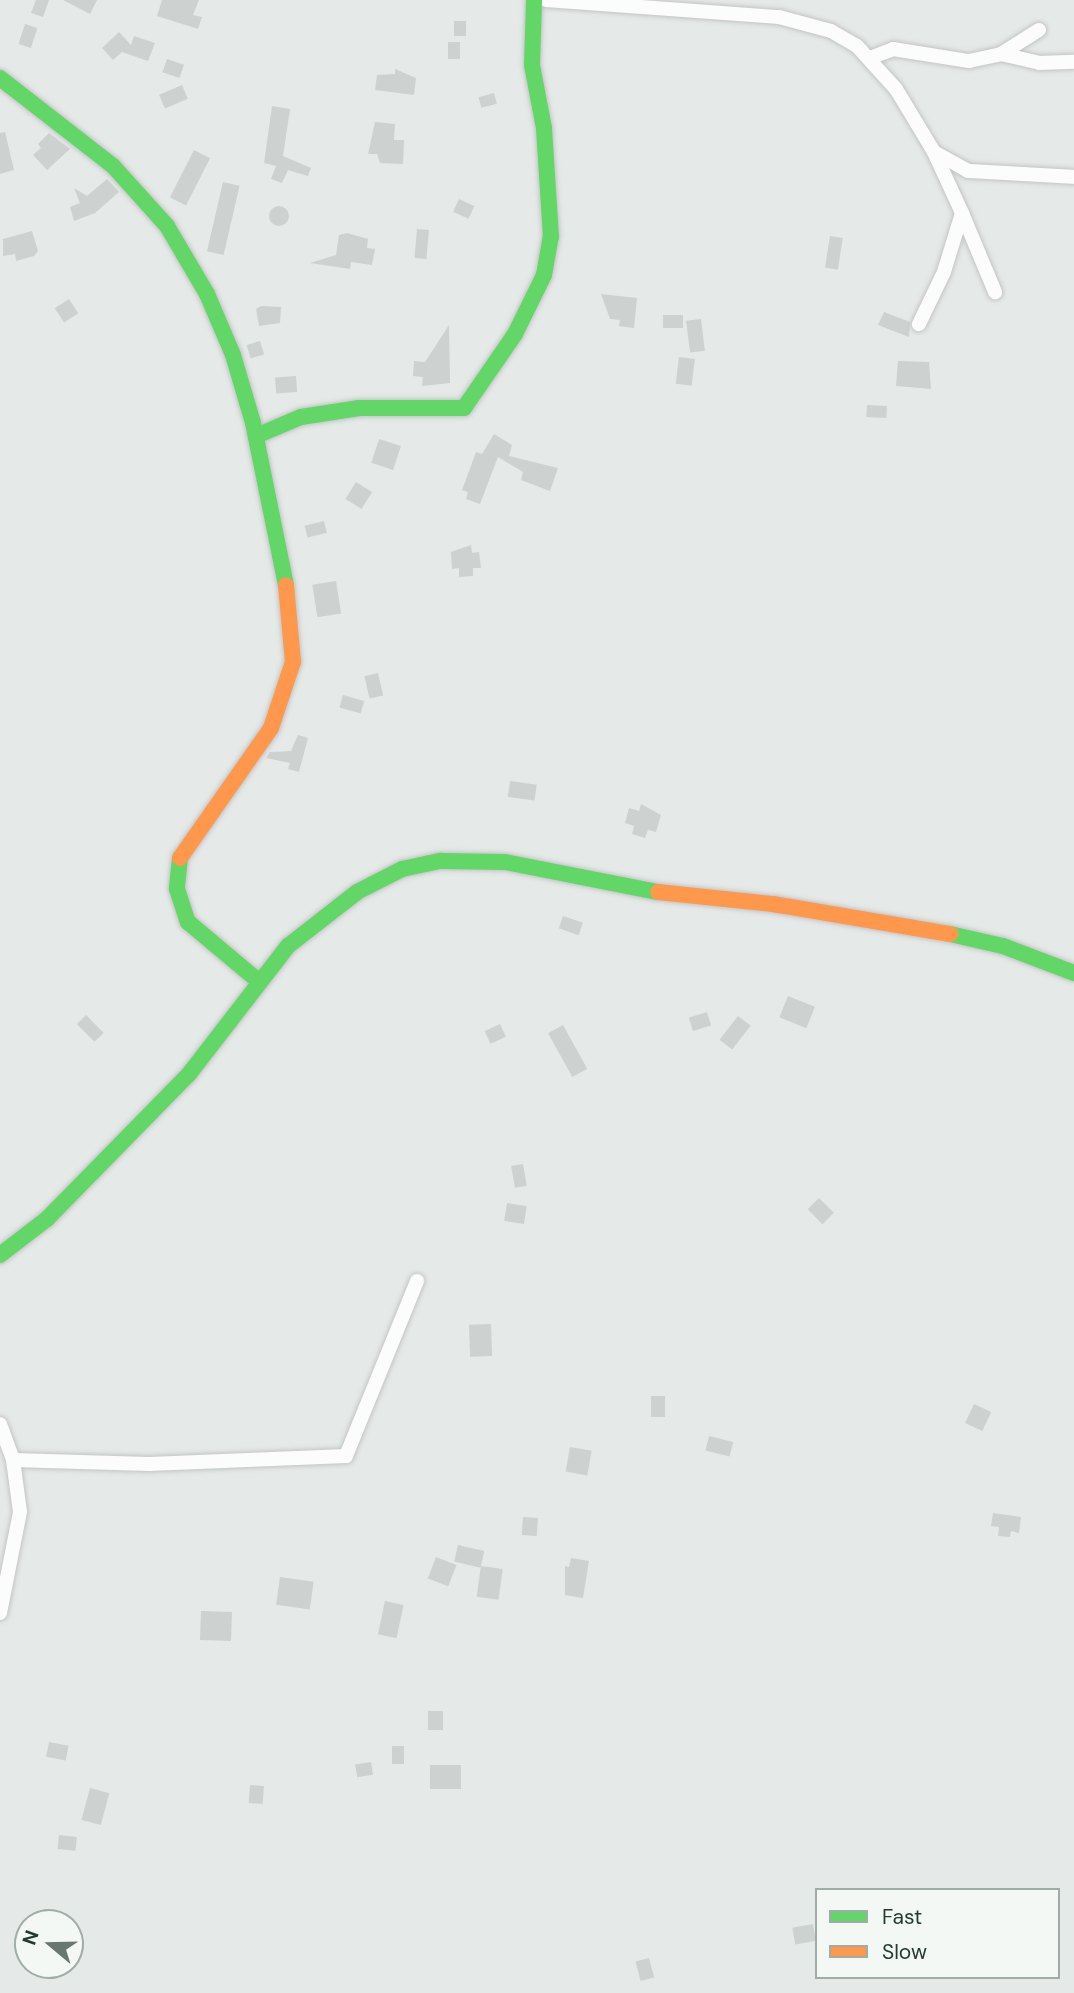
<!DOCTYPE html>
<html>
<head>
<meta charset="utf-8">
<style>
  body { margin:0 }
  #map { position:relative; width:1074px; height:1993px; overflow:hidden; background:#e5e9e7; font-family:"DM Sans",sans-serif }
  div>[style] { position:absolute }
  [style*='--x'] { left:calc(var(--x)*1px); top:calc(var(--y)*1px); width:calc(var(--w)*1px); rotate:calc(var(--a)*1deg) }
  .building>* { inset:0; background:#cdd2d0; transform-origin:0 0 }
  .round { border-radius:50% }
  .roads { filter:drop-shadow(0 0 2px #c2c6c4) drop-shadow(0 0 2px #c2c6c4) }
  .street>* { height:14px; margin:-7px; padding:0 7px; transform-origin:7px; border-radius:7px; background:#fbfcfb }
  .fast>* { height:16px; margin:-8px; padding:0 8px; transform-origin:8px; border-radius:8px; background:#63d668 }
  .slow>* { height:16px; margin:-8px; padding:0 8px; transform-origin:8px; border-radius:8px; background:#ff974d }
  span { translate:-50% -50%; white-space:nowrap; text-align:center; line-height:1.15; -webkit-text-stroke:7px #f3f8f5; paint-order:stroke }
  .legend { position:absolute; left:815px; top:1888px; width:245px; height:91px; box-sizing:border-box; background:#f3f8f5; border:2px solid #a0aca7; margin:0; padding:9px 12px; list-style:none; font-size:21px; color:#243a33 }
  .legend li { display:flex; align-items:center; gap:14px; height:35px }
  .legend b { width:35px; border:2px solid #a0aca7 }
  .north { position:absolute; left:14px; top:1909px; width:70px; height:70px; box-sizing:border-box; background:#f3f8f5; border:2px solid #a0aca7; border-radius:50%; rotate:289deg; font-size:19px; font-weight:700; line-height:28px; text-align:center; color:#243a33 }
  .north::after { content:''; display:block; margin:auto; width:24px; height:32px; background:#687772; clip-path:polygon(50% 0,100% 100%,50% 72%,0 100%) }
</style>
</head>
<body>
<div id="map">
  <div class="building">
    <div style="clip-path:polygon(36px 0,49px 0,43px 17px,31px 13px)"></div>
    <div style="clip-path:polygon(63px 0,97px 0,90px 14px)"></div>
    <div style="clip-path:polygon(162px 0,199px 0,193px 15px,202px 17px,198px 29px,157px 16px)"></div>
    <div style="left:454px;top:21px;width:12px;height:15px"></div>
    <div style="left:25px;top:24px;width:13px;height:21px;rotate:18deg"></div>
    <div style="clip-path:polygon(119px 32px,131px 45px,134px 36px,155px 43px,148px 61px,122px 52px,113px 60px,102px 48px)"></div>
    <div style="left:448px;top:42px;width:12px;height:17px"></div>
    <div style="left:167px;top:59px;width:18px;height:14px;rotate:19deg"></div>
    <div style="clip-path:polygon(395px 69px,416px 78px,414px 95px,375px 90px,377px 75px,395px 74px)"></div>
    <div style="left:182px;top:85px;width:15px;height:25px;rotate:67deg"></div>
    <div style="left:494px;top:93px;width:11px;height:16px;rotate:75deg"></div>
    <div style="clip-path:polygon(272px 106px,290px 109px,283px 156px,311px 168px,308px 176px,288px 170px,282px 183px,271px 179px,276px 166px,264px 163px)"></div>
    <div style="clip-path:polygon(375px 122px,395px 124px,394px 140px,404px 140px,403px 164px,380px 163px,377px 154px,368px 154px)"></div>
    <div style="clip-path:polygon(5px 132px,14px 170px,0 174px,0 133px)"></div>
    <div style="clip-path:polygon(49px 133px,70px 149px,47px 170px,33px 155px,41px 148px,38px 144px)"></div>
    <div style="left:194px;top:150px;width:18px;height:53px;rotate:27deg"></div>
    <div style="clip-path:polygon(107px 179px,119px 192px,95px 213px,74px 221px,70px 207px,80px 203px,74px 188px,87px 196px)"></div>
    <div style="left:223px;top:182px;width:17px;height:71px;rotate:13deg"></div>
    <div style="left:459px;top:199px;width:17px;height:14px;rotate:25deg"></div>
    <div class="round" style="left:269px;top:206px;width:20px;height:20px"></div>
    <div style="left:417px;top:229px;width:12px;height:29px;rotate:5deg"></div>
    <div style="clip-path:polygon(32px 231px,38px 251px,34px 256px,16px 261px,15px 254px,3px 256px,3px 239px)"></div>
    <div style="clip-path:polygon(347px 233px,368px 239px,367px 248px,375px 249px,372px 265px,351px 262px,350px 269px,310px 263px,336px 255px,339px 235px)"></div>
    <div style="left:830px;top:236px;width:13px;height:32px;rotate:9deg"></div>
    <div style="clip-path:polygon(601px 294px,637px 298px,634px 328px,619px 326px,620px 320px,610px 319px)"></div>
    <div style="left:69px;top:299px;width:17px;height:17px;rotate:57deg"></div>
    <div style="clip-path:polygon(261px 306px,281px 307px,280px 323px,259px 326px,256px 309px)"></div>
    <div style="clip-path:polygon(884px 312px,910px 322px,909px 337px,878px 325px)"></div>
    <div style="left:683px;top:315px;width:13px;height:20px;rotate:90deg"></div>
    <div style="left:701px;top:319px;width:32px;height:15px;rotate:83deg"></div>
    <div style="clip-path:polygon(449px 325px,450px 383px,422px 386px,423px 377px,413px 376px,414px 361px,425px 362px)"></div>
    <div style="left:260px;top:341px;width:14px;height:14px;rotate:73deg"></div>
    <div style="left:679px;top:357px;width:16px;height:27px;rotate:7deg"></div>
    <div style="clip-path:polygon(898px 361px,929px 362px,931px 389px,896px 386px)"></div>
    <div style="left:296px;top:376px;width:16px;height:21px;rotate:86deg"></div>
    <div style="left:867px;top:405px;width:20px;height:12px;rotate:3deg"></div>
    <div style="clip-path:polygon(494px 434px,512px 445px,509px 456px,558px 468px,550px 491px,521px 480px,523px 472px,498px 457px,480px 504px,466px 499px,468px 492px,462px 490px,476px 452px,482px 454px)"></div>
    <div style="left:379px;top:439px;width:23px;height:25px;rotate:18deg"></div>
    <div style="left:356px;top:482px;width:19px;height:20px;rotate:32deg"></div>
    <div style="left:324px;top:521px;width:12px;height:20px;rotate:76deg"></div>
    <div style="clip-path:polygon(471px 545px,472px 553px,479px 552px,481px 568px,473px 568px,473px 576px,459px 577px,459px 568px,452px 569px,451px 552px)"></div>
    <div style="left:336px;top:581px;width:33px;height:24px;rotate:81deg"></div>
    <div style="left:378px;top:673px;width:23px;height:14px;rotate:77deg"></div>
    <div style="left:343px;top:695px;width:22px;height:13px;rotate:16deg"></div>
    <div style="clip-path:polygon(298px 735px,308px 738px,299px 772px,288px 769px,290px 763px,266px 758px,270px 752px,291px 751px)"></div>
    <div style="left:510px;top:781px;width:27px;height:16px;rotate:8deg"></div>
    <div style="clip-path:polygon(641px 804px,661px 815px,656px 832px,648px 830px,645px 838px,632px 834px,634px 826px,625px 823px,629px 808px,639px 811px)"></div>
    <div style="left:563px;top:916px;width:21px;height:13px;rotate:19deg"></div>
    <div style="left:788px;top:996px;width:29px;height:23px;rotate:22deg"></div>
    <div style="left:707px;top:1012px;width:14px;height:19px;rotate:73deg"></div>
    <div style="left:86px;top:1015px;width:25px;height:13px;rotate:45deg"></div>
    <div style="left:738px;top:1016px;width:16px;height:30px;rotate:38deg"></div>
    <div style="left:500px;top:1024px;width:14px;height:17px;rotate:65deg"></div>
    <div style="left:563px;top:1025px;width:50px;height:17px;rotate:61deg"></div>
    <div style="left:523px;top:1164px;width:22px;height:12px;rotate:80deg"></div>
    <div style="left:819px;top:1198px;width:21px;height:16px;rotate:45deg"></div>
    <div style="left:507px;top:1203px;width:20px;height:18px;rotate:9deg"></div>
    <div style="left:491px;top:1324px;width:32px;height:22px;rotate:88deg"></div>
    <div style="left:665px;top:1396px;width:21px;height:14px;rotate:90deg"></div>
    <div style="left:974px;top:1404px;width:19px;height:21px;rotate:25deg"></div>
    <div style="left:709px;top:1436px;width:25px;height:15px;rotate:14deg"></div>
    <div style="left:570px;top:1447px;width:22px;height:25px;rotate:10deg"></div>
    <div style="clip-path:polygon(993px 1513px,1021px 1517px,1019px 1533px,1011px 1531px,1010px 1537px,998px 1536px,999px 1527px,991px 1526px)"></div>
    <div style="left:523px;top:1517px;width:15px;height:18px;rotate:4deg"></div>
    <div style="left:458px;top:1545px;width:27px;height:17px;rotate:13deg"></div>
    <div style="left:436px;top:1557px;width:22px;height:23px;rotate:21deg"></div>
    <div style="clip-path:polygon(571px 1558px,589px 1561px,583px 1598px,565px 1595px,565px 1566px,569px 1567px)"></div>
    <div style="left:481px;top:1566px;width:22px;height:31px;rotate:8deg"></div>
    <div style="left:280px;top:1577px;width:34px;height:28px;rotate:8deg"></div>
    <div style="left:385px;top:1601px;width:19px;height:34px;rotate:12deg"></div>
    <div style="left:201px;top:1611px;width:31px;height:29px;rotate:2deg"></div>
    <div style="left:428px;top:1711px;width:15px;height:19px"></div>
    <div style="left:49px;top:1742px;width:20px;height:15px;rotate:11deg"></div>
    <div style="left:392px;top:1746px;width:12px;height:18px"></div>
    <div style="left:371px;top:1762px;width:13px;height:16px;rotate:81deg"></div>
    <div style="left:461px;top:1765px;width:24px;height:31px;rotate:90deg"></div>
    <div style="left:250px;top:1785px;width:14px;height:18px;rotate:4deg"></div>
    <div style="left:90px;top:1788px;width:20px;height:33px;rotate:15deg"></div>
    <div style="left:59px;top:1835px;width:18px;height:14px;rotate:6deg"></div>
    <div style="left:813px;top:1924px;width:17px;height:21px;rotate:80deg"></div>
    <div style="left:649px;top:1958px;width:20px;height:14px;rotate:75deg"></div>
  </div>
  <div class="roads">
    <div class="street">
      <div style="--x:546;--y:0;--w:234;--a:4.2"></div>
      <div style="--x:779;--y:17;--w:54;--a:15.1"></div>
      <div style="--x:831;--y:31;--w:30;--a:30"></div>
      <div style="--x:857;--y:46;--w:58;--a:47.8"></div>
      <div style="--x:896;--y:89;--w:74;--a:58.9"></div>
      <div style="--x:934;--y:152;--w:67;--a:65.3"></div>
      <div style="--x:962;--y:213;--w:62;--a:107"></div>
      <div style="--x:944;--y:272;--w:58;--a:115.7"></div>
      <div style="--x:1001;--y:54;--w:39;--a:13"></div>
      <div style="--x:1039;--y:63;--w:35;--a:-2"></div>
      <div style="--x:870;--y:58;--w:25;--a:-21"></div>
      <div style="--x:893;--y:49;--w:77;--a:9"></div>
      <div style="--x:969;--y:61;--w:33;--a:-12"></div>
      <div style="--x:1001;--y:54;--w:45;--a:-32.3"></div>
      <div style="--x:934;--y:152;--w:39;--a:29"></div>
      <div style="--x:968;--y:171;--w:106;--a:3.2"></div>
      <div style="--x:962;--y:213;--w:86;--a:67.3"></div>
      <div style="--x:0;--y:1424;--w:38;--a:70"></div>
      <div style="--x:13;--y:1460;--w:52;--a:82.3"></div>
      <div style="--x:20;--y:1512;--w:103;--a:101.2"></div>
      <div style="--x:13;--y:1460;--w:136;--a:1.7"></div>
      <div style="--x:149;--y:1464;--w:197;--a:-2.3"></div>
      <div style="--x:346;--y:1456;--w:189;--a:-67.9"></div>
    </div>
    <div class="fast">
      <div style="--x:0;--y:78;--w:143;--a:37.9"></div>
      <div style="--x:113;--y:166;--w:81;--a:48"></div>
      <div style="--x:167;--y:226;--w:79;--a:59.5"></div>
      <div style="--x:207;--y:294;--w:66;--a:66.9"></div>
      <div style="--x:233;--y:355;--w:71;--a:73.6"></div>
      <div style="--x:253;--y:423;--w:165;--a:78.5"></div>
      <div style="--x:256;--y:436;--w:49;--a:-22.9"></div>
      <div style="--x:301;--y:417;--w:59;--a:-8.8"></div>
      <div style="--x:359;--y:408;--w:105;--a:0"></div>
      <div style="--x:464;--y:408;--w:90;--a:-55.4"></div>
      <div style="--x:515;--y:334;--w:66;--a:-63.8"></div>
      <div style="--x:544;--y:275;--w:39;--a:-80"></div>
      <div style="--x:551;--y:237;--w:109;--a:-93.7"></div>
      <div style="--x:544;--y:128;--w:64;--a:-100.8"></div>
      <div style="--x:532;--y:65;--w:65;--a:-88.2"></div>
      <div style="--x:180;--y:858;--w:31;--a:96"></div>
      <div style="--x:177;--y:889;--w:35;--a:72"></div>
      <div style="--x:188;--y:922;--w:90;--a:40"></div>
      <div style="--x:950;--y:934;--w:54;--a:12.8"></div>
      <div style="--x:1003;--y:946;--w:76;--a:20.8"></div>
      <div style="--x:0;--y:1255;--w:59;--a:-37.5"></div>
      <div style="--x:47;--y:1219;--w:203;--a:-45.6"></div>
      <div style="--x:189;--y:1074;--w:162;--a:-52.3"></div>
      <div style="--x:288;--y:946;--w:88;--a:-38"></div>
      <div style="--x:357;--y:892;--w:51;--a:-27.1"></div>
      <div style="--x:402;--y:869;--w:40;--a:-12"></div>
      <div style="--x:441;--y:861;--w:64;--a:0.9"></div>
      <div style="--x:505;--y:862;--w:156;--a:11.1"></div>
    </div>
    <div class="slow">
      <div style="--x:180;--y:858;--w:159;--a:-55"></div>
      <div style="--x:271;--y:728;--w:70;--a:-71.6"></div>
      <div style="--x:293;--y:662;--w:77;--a:-95.2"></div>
      <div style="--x:658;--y:892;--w:116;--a:6"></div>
      <div style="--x:773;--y:904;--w:180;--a:9.6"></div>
    </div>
  </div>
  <ul class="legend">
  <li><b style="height:9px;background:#63d668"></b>Fast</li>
  <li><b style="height:9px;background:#ff974d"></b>Slow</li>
  </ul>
  <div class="north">N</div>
</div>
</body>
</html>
